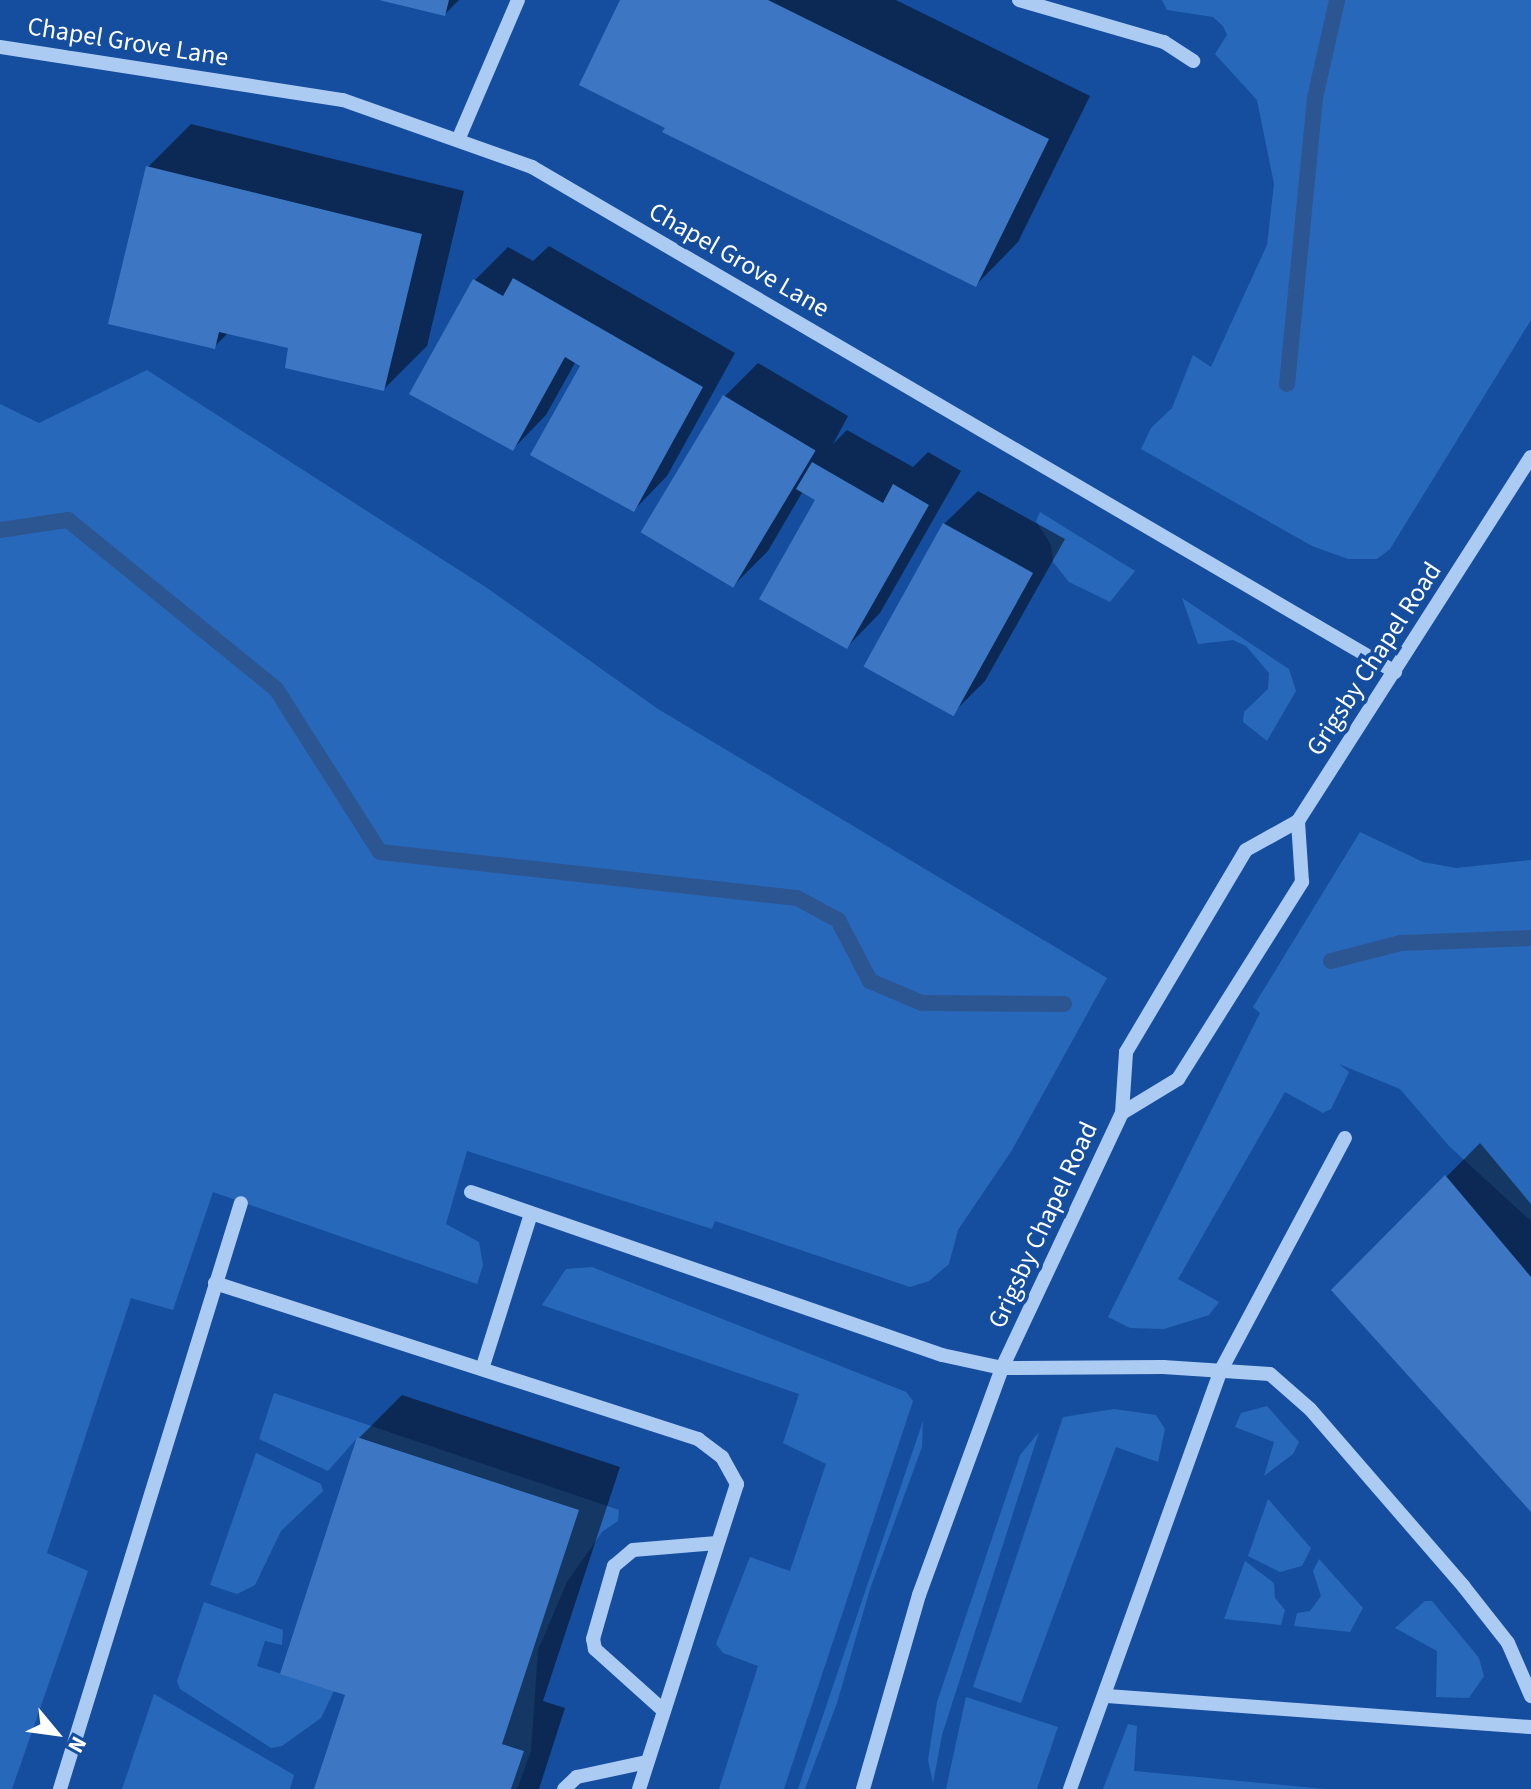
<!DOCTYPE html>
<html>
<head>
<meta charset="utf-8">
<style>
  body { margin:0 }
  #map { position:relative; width:1531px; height:1789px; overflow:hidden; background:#154e9e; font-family:"Source Sans 3",sans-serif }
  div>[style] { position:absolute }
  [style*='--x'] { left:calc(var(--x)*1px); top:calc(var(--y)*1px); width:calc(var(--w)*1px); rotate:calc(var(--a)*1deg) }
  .green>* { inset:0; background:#2868bb }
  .shadow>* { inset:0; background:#0007 }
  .stream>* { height:16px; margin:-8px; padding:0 8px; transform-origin:8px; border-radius:8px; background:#2c5691 }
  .building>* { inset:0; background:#3d77c4; transform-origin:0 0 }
  .minor>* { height:14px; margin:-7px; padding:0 7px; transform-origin:7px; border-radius:7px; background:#accbf3 }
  span { translate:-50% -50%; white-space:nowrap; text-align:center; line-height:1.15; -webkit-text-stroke:8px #154e9e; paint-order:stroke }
  .street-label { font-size:26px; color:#fff }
  .north { position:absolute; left:16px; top:1693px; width:80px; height:80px; -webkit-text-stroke:6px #154e9e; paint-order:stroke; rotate:119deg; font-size:22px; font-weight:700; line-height:32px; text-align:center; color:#fff }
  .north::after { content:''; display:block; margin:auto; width:28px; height:36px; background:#fff; clip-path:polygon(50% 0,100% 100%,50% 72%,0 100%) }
</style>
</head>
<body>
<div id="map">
  <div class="green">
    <div style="clip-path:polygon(1162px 0,1531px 0,1531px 320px,1390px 549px,1377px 559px,1348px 559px,1312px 546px,1141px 449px,1151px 428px,1172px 408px,1193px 355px,1211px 367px,1267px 245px,1274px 184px,1257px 100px,1215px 54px,1227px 35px,1223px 26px,1213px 17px,1167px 10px)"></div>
    <div style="clip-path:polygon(147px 370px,487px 588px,658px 709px,1107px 978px,1012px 1150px,958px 1230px,949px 1264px,929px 1281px,910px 1287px,715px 1221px,712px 1229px,467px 1151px,446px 1224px,479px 1242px,483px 1265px,477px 1284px,213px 1192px,173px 1310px,131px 1298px,47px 1553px,88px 1571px,12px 1789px,0 1789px,0 404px,39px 423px)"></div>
    <div style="clip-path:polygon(1040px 512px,1135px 571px,1110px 602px,1069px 582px,1053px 562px,1051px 545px,1036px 521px)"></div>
    <div style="clip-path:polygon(1182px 598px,1289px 669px,1296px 691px,1267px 741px,1243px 722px,1244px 712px,1268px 689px,1269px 673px,1246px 646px,1233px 640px,1198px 644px)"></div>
    <div style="clip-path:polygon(1360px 832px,1423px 862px,1456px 868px,1531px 860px,1531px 1221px,1449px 1146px,1400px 1089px,1339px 1064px,1349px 1072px,1331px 1109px,1323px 1113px,1285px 1092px,1178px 1279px,1219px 1302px,1209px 1315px,1164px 1329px,1130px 1328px,1108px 1317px,1260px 1013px,1253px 1007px)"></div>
    <div style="clip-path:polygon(592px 1267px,906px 1392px,913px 1401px,784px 1789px,719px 1789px,758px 1666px,723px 1653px,716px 1644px,750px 1557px,790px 1571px,826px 1464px,783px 1443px,799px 1394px,542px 1305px,566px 1269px)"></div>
    <div style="clip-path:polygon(274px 1393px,619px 1510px,618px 1521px,602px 1532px,567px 1582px,538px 1650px,531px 1751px,517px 1789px,511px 1789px,524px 1751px,502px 1744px,579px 1510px,358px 1437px,328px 1471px,259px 1439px)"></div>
    <div style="clip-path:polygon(1267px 1406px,1299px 1442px,1293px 1454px,1264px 1476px,1274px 1442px,1235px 1427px,1241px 1413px)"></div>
    <div style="clip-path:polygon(1114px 1409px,1156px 1415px,1165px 1429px,1158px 1462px,1116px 1447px,1021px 1703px,973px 1687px,1063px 1417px)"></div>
    <div style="clip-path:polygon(923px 1421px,922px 1447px,870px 1589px,837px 1703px,805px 1789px,798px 1789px)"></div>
    <div style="clip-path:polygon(1039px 1432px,942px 1735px,933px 1783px,928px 1760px,937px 1702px,1020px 1455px)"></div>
    <div style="clip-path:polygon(256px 1453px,321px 1484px,323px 1491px,281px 1531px,255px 1585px,237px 1594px,210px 1585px)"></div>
    <div style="clip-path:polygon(1268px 1499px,1311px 1548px,1302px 1566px,1280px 1572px,1248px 1556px)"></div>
    <div style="clip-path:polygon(1319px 1559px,1363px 1608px,1350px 1632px,1294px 1626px,1297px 1613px,1310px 1611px,1321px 1596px,1313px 1571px)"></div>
    <div style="clip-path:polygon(1245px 1561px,1274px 1583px,1275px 1598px,1285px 1610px,1281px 1625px,1224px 1619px)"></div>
    <div style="clip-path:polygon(1425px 1601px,1432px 1601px,1479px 1658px,1484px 1676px,1469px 1698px,1436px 1697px,1437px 1651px,1395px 1628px)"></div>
    <div style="clip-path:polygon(204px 1602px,283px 1630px,282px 1645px,265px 1641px,257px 1666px,334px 1691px,321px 1718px,282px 1746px,271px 1748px,180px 1689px,177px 1681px)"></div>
    <div style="clip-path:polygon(154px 1694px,294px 1775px,290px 1789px,122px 1789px)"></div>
    <div style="clip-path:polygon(966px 1697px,1058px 1727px,1037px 1789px,946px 1789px)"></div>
    <div style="clip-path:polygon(1128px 1724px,1137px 1726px,1134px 1771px,1325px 1789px,1103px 1789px)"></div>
  </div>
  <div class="shadow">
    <div style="clip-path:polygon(384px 0,459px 0,445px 14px)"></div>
    <div style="clip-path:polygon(623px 0,896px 0,1090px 96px,1018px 242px,976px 285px,668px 127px)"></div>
    <div style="clip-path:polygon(191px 124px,464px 191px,427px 346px,384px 389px,291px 347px,229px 332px,214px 347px,148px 167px)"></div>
    <div style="clip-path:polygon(549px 246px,735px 353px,667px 476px,634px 510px,583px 365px,576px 361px,546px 415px,513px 449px,474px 281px,508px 247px,533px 261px)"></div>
    <div style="clip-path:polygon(758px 363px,848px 416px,833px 444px,847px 430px,913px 467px,928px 452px,961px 471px,880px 613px,847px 647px,818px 499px,803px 491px,768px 551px,734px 585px,725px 396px)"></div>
    <div style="clip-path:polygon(978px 491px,1065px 539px,985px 681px,952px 714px,944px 524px)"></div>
    <div style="clip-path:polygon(1480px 1143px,1531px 1204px,1531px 1509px,1334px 1290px)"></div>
    <div style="clip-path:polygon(402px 1395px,620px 1467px,543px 1701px,565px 1708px,539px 1789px,316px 1789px,347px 1693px,359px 1438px)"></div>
  </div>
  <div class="stream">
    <div style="--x:1287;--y:384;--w:287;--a:-84.4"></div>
    <div style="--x:1315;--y:98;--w:100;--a:-77.3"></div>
    <div style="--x:0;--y:530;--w:69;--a:-8.4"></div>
    <div style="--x:68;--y:520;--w:268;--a:39.1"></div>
    <div style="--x:276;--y:689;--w:193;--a:57.5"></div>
    <div style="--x:380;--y:852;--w:420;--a:6.3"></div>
    <div style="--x:797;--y:898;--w:47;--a:28.2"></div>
    <div style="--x:838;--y:920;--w:69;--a:62.3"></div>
    <div style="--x:870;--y:981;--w:56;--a:22.9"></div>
    <div style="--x:922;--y:1003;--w:142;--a:0.4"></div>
    <div style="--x:1331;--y:961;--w:72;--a:-14.4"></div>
    <div style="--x:1401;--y:943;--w:130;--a:-2.2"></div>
  </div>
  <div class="building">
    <div style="clip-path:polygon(379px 0,449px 0,445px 16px)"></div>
    <div style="clip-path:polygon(620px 0,768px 0,1049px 139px,976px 287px,662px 132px,665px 128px,579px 85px)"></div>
    <div style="clip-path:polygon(146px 166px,422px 234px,384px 391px,285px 368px,288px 348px,219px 332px,215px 349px,108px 324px)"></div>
    <div style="clip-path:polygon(513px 278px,703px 387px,634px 512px,530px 455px,580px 366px,565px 357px,513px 451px,409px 394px,473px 279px,503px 296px)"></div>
    <div style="left:723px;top:395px;width:108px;height:160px;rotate:31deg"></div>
    <div style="clip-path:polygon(812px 462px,883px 503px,893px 484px,929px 505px,847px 649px,759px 599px,815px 500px,796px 489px)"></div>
    <div style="left:943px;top:523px;width:103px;height:164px;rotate:29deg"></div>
    <div style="clip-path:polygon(1445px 1175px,1531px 1277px,1531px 1512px,1331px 1290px)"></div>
    <div style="clip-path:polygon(357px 1437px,579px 1510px,502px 1744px,524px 1751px,511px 1789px,314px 1789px,345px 1695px,280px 1674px)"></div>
  </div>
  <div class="minor">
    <div style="--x:1019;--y:0;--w:151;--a:16.2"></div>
    <div style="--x:1164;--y:42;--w:35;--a:33"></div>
    <div style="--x:0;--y:47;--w:347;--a:8.8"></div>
    <div style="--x:343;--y:100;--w:201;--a:19.5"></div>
    <div style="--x:532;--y:167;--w:1000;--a:30.33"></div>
    <div style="--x:458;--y:140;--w:152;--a:-66.8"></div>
    <div style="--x:1122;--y:1113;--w:61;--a:-86.2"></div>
    <div style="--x:1126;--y:1052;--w:235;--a:-59.3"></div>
    <div style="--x:1246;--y:850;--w:60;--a:-29.1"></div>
    <div style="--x:471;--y:1192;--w:498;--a:19.1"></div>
    <div style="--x:942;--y:1355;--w:61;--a:12.2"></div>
    <div style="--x:1002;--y:1368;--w:161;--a:-0.4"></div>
    <div style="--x:1163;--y:1367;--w:107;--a:3.7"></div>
    <div style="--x:1270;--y:1374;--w:53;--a:41.2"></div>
    <div style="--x:1310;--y:1409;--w:235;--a:49.1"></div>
    <div style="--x:1464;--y:1587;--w:71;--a:51.8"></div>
    <div style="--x:1508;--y:1643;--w:58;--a:66.5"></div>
    <div style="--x:215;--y:1283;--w:508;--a:17.9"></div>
    <div style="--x:698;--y:1439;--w:30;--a:37"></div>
    <div style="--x:722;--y:1457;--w:31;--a:61"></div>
    <div style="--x:737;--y:1484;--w:320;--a:107.8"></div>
    <div style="--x:483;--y:1366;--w:159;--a:-72.5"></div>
    <div style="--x:1107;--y:1696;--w:425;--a:4.2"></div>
    <div style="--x:664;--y:1711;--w:93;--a:-138.1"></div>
    <div style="--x:595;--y:1649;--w:10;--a:-101"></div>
    <div style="--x:593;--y:1639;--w:76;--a:-74"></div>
    <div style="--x:614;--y:1566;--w:25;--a:-40"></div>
    <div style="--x:633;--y:1550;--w:84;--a:-4.8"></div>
    <div style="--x:60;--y:1789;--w:613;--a:-72.84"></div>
    <div style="--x:564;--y:1789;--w:18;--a:-43"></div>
    <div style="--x:577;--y:1777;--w:72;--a:-12.1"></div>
    <div style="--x:863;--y:1789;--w:202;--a:-73.9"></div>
    <div style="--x:919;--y:1595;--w:242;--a:-69.9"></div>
    <div style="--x:1002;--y:1368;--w:282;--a:-64.8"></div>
    <div style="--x:1122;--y:1113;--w:66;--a:-31.3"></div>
    <div style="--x:1178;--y:1079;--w:233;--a:-57.8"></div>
    <div style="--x:1302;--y:882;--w:61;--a:-93.8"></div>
    <div style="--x:1298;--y:821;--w:432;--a:-57.4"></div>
    <div style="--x:1070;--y:1789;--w:445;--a:-70.2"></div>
    <div style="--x:1221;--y:1370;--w:263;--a:-61.9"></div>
  </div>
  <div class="street-label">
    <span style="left:128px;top:42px;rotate:9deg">Chapel Grove Lane</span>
    <span style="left:739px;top:260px;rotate:30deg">Chapel Grove Lane</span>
    <span style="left:1374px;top:659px;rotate:-57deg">Grigsby Chapel Road</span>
    <span style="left:1043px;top:1225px;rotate:-65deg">Grigsby Chapel Road</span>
  </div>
  <div class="north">N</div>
</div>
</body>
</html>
